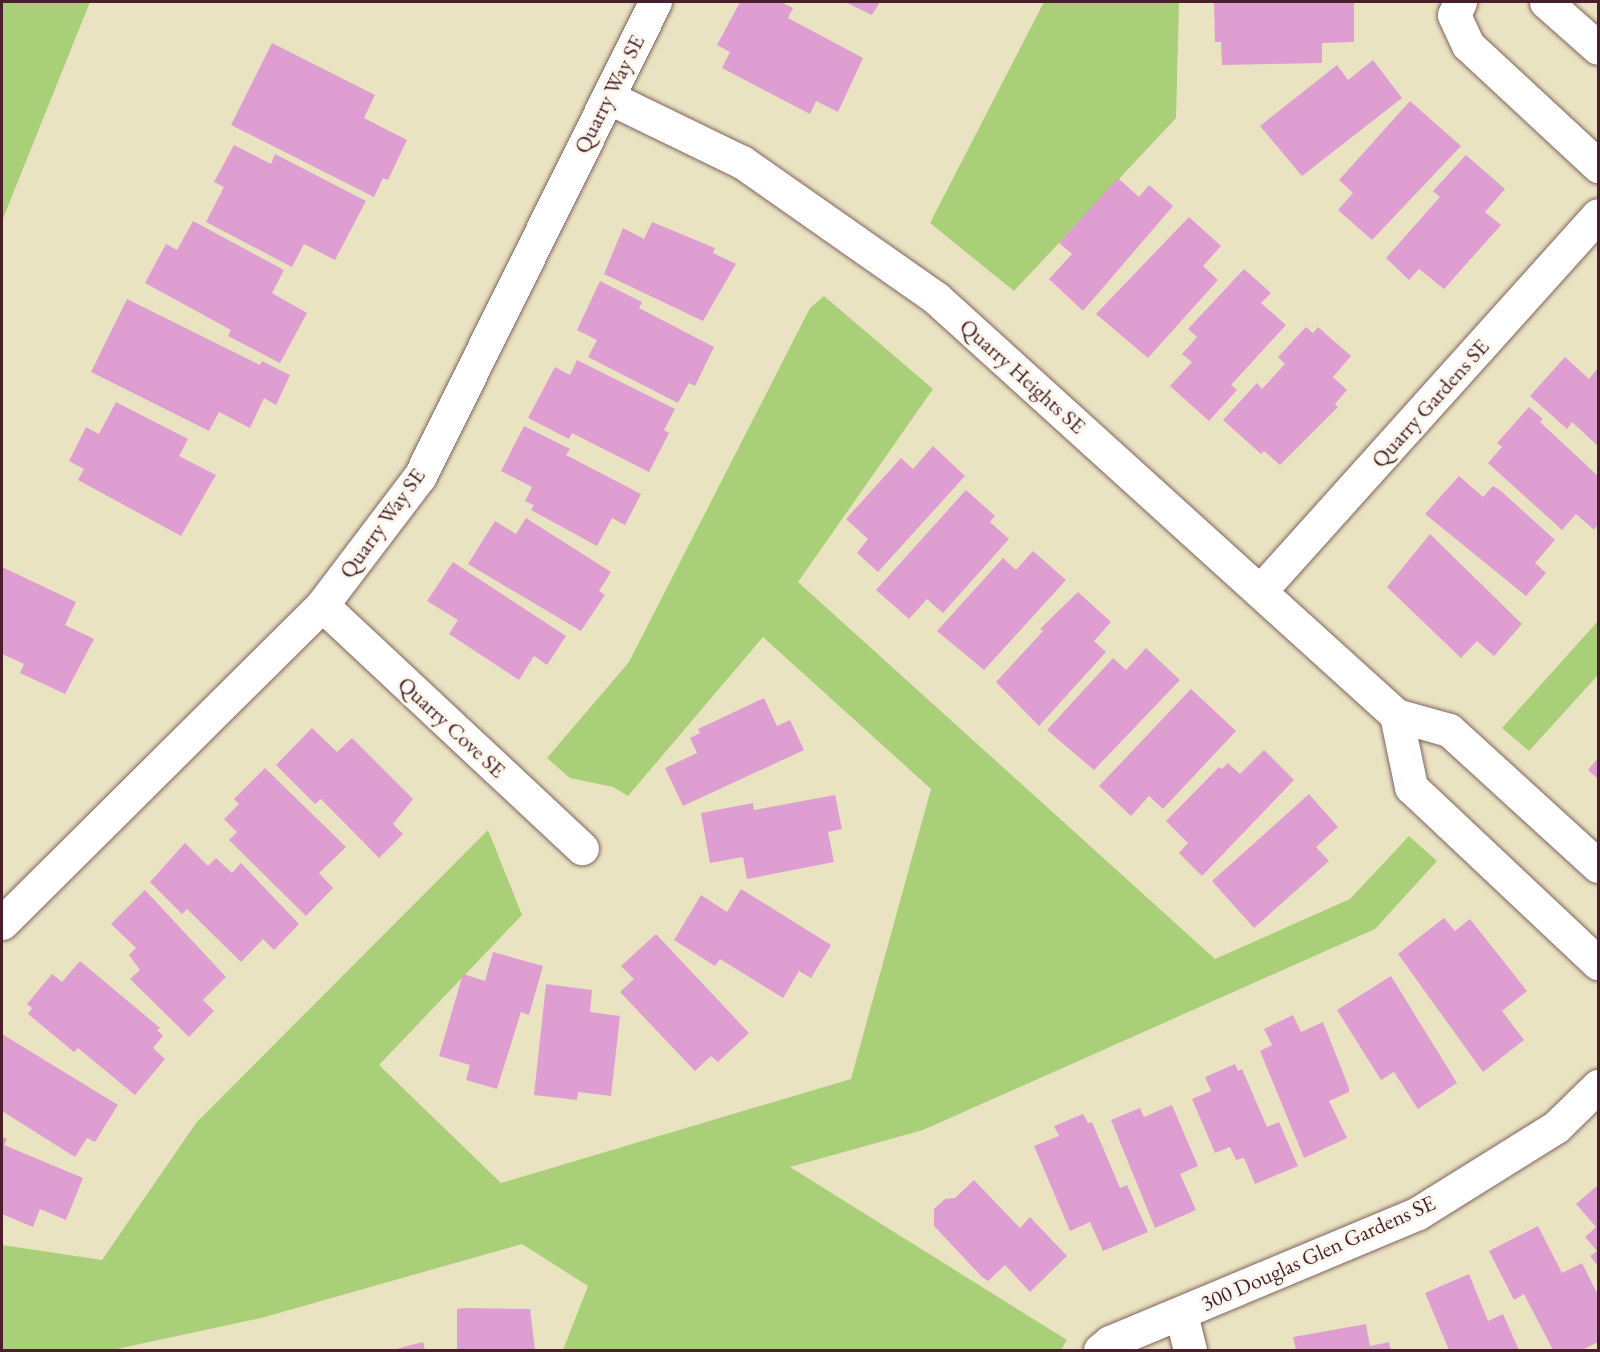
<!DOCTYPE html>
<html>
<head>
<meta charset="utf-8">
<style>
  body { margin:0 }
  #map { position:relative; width:1600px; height:1352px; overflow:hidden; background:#eae3c2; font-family:"EB Garamond",serif }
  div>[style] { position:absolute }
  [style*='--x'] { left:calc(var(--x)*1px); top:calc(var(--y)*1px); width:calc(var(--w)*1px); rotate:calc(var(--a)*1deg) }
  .green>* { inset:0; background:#a9cf79 }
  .building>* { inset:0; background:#df9ed2 }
  .roads { filter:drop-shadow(0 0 2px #826460) drop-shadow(0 0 2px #826460) }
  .minor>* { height:33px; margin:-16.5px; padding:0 16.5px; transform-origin:16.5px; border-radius:16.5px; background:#fff }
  span { translate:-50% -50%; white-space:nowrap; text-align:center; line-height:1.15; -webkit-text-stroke:6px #fbf7ec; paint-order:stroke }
  .street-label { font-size:22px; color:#4a1f2b }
  .frame { position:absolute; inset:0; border:3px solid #4a1f2b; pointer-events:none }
</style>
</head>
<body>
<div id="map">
  <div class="green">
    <div style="clip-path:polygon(2px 2px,90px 2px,2px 221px)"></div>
    <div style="clip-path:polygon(1044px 2px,1179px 2px,1176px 118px,1014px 291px,930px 223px)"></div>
    <div style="clip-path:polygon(824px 296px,933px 389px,798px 582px,1215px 959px,1350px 899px,1409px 836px,1437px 861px,1375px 929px,923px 1130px,790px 1167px,1067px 1340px,1061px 1350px,563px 1350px,588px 1286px,522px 1244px,261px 1318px,112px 1350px,2px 1350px,2px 1245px,102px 1260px,196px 1123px,488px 830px,522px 915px,379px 1065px,501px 1183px,851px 1079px,931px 789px,763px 637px,628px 796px,613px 787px,570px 778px,547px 758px,629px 662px,810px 308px)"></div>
    <div style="clip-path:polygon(1598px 621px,1598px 675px,1529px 751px,1502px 728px)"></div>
  </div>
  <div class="building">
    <div style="clip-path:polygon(740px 2px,781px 2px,793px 8px,788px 18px,863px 58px,838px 112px,816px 101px,810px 114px,722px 68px,730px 52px,717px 45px)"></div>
    <div style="clip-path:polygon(845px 2px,880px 2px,872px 15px)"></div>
    <div style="clip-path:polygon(1214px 2px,1354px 2px,1354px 42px,1322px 43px,1322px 63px,1222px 65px,1221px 42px,1215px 42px)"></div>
    <div style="clip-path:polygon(272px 43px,375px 95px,364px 118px,407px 140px,388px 180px,383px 178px,374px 197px,231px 125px)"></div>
    <div style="clip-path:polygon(1373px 60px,1402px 98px,1302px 176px,1260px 126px,1337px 65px,1348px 80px)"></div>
    <div style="clip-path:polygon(1410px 101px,1461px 146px,1372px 240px,1338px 210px,1353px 193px,1339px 180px)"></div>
    <div style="clip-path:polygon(234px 145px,271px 164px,275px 154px,366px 201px,335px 260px,304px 244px,292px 267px,206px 222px,224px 187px,214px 182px)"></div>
    <div style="clip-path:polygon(1466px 155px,1505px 189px,1485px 212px,1501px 225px,1444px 289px,1419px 269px,1409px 280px,1386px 258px,1440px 197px,1433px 191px)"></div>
    <div style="clip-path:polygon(1118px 178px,1139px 197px,1149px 185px,1173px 206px,1083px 311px,1049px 279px,1072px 254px,1059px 243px)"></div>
    <div style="clip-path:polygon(1189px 217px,1221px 246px,1203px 266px,1218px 280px,1148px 358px,1096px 314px)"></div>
    <div style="clip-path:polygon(193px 221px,284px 270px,272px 293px,307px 313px,280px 363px,228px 336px,231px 330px,145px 283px,166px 244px,177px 250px)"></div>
    <div style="clip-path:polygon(652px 222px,715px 248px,713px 253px,736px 264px,703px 321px,604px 274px,623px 228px,644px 239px)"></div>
    <div style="clip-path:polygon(1244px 269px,1271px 293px,1261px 303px,1286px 325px,1231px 385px,1237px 390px,1209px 421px,1170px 386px,1192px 362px,1182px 354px,1197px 337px,1188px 329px)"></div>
    <div style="clip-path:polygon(600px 281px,642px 302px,639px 308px,714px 347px,695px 386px,689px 383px,678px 403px,588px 357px,597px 340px,577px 330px)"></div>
    <div style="clip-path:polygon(127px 299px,260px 365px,262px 361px,290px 375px,276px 405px,264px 398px,250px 428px,219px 412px,209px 431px,91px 372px)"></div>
    <div style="clip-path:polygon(1306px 327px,1313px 333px,1318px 327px,1351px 356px,1333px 377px,1347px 390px,1335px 404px,1338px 407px,1280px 465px,1264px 451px,1261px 454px,1223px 420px,1257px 383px,1262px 389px,1285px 364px,1278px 357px)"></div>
    <div style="clip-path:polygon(1565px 357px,1589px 379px,1598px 368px,1598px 446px,1572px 422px,1567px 429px,1530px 396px)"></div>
    <div style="clip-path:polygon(577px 360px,675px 409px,664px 430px,669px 433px,649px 472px,572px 433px,569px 439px,528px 418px,555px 367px,570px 375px)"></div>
    <div style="clip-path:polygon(116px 402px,188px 439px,179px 456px,216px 475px,181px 536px,78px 480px,84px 469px,69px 461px,86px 427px,99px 434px)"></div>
    <div style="clip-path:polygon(1529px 407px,1543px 419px,1540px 422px,1598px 476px,1598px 524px,1594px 530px,1576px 514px,1562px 530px,1488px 463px,1502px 447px,1497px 443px)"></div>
    <div style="clip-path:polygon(524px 426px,570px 449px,566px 455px,641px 494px,625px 525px,612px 518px,597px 546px,531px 510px,534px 505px,525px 501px,532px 487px,501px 471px)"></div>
    <div style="clip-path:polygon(933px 446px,965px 476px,878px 572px,857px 553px,868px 539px,846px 519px,901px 458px,913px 469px)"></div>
    <div style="clip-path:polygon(1459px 476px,1483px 497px,1493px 486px,1501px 491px,1555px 540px,1535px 563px,1546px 573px,1526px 596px,1425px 514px)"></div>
    <div style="clip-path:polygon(966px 490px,995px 516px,990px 522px,1009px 539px,943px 613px,927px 599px,909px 619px,876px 590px)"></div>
    <div style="clip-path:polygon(526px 518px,611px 572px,599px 591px,605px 595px,581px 631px,468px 564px,495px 521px,516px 534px)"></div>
    <div style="clip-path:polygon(1430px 534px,1522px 624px,1494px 656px,1477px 641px,1461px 658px,1387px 587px)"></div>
    <div style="clip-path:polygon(1033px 551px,1066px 580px,984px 670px,937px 631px,1003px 558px,1016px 570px)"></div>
    <div style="clip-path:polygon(453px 562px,566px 636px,547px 665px,534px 656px,519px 680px,449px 634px,458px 620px,427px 601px)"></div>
    <div style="clip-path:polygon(2px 567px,76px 602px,65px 625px,94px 639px,65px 694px,20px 673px,24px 664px,2px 654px)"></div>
    <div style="clip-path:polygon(1078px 592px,1111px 622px,1094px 641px,1106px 652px,1039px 726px,996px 682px,1043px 631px,1040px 629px)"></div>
    <div style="clip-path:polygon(1146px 648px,1180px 680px,1094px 770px,1047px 730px,1113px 658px,1126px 670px)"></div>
    <div style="clip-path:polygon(1191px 689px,1236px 731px,1163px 809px,1149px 796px,1131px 816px,1099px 786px)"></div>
    <div style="clip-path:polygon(764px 698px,777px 726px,790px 720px,804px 750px,683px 806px,665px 768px,697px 753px,690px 738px,700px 733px,698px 729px)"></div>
    <div style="clip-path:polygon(312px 728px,337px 752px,352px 738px,413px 799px,393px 824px,403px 834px,379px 858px,321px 799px,315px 804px,276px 765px)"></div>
    <div style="clip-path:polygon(1264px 750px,1294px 780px,1202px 876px,1179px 853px,1188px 843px,1166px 821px,1219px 767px,1222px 769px,1228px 763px,1240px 774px)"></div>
    <div style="clip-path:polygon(1598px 758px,1598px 779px,1588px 770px)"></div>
    <div style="clip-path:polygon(265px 768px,346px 847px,319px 873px,333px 888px,306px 916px,229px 840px,237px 832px,224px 819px,239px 804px,234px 799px)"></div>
    <div style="clip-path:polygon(1309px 794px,1338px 827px,1316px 847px,1329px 861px,1254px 928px,1212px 881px)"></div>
    <div style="clip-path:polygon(835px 795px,842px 829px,828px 832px,834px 862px,747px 879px,743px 857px,710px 863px,701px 813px,753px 803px,754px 810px)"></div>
    <div style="clip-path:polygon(185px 843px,208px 866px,216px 858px,232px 873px,241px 863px,299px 924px,274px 950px,263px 939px,241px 962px,187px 909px,182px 914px,150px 882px)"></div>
    <div style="clip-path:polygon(741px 889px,831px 945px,811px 978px,799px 971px,783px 998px,720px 959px,715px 966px,674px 940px,701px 895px,727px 912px)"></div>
    <div style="clip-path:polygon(145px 890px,226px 977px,203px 1000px,214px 1011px,189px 1037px,130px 979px,140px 970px,129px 955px,136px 948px,111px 924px)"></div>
    <div style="clip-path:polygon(1444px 918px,1455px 931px,1470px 919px,1527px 991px,1502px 1011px,1524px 1040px,1483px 1072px,1398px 954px)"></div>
    <div style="clip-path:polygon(656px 934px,749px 1033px,718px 1062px,711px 1056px,695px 1071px,620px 992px,634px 979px,621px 966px)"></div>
    <div style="clip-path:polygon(493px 952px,543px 966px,529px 1015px,521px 1012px,497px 1089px,466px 1080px,470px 1065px,439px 1056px,463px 974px,485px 981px)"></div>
    <div style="clip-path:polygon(80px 961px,160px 1028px,157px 1030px,163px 1036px,153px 1048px,165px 1059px,135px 1095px,78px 1048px,74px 1052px,28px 1014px,32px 1008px,27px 1004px,52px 974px,62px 982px)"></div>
    <div style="clip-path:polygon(1391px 976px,1457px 1083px,1418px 1109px,1394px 1072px,1381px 1080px,1337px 1010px)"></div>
    <div style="clip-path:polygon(546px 984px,592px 990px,590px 1012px,620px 1016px,611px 1096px,578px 1092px,577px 1100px,534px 1095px)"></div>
    <div style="clip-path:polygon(1293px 1015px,1301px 1032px,1323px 1022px,1349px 1088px,1349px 1092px,1329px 1101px,1347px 1138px,1304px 1158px,1260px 1051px,1272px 1045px,1264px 1029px)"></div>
    <div style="clip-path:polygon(2px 1034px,118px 1105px,95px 1142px,87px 1138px,75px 1157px,2px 1111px)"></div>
    <div style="clip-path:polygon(1235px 1064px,1238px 1071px,1242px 1069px,1267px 1127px,1279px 1122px,1298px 1166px,1255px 1184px,1244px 1158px,1236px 1160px,1230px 1147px,1215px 1153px,1192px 1099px,1211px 1091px,1205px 1077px)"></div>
    <div style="clip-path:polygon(1172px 1105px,1198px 1166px,1180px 1174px,1196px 1210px,1155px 1228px,1111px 1120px,1140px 1108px,1144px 1117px)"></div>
    <div style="clip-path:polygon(1083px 1114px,1088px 1123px,1092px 1122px,1120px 1188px,1127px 1185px,1148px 1232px,1103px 1251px,1090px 1222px,1070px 1231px,1034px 1146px,1059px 1136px,1054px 1126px)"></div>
    <div style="clip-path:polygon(2px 1137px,7px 1139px,4px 1145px,83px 1178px,66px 1220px,40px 1209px,33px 1227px,2px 1214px)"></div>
    <div style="clip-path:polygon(974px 1180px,1020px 1228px,1030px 1217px,1067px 1256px,1030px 1292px,1005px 1265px,988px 1281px,982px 1277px,934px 1226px,934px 1209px,945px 1199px,955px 1198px)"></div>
    <div style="clip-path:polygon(1598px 1185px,1598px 1266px,1590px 1256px,1597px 1251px,1585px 1237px,1596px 1227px,1576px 1204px)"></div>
    <div style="clip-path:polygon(1538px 1226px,1562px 1273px,1582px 1263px,1598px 1295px,1598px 1342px,1582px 1350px,1553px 1350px,1524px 1294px,1514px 1300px,1489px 1251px)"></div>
    <div style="clip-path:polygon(1469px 1274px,1488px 1321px,1503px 1314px,1519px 1350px,1449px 1350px,1425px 1293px)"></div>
    <div style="clip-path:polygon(465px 1308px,530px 1309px,535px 1350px,457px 1350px,457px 1309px)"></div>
    <div style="clip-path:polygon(1366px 1324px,1370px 1346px,1389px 1342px,1391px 1350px,1296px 1350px,1293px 1337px)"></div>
    <div style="clip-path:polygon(423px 1342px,425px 1350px,392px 1350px)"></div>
  </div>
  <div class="roads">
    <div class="minor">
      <div style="--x:1460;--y:2;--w:14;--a:115"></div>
      <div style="--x:1454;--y:15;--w:33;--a:65"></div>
      <div style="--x:1468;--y:45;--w:178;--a:42.9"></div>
      <div style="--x:1546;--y:2;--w:69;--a:41.5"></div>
      <div style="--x:608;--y:97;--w:149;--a:25.9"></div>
      <div style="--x:742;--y:162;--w:237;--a:35"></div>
      <div style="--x:936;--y:298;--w:621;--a:42.19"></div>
      <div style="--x:1261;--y:590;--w:504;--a:-48.06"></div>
      <div style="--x:322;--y:605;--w:356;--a:43.1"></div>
      <div style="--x:1598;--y:866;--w:202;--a:-137.6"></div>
      <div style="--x:1449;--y:730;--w:55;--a:-164.2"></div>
      <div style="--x:1396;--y:715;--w:74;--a:78.2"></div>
      <div style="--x:1411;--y:787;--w:257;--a:43.3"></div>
      <div style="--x:2;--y:923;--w:451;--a:-44.8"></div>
      <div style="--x:322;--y:605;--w:162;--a:-52.8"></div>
      <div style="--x:420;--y:476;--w:529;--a:-63.63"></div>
      <div style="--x:1181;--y:1314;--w:37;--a:76"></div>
      <div style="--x:1100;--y:1350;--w:13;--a:-39"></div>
      <div style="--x:1110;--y:1342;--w:334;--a:-22.7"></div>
      <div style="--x:1418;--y:1213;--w:163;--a:-31.9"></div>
      <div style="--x:1556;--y:1127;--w:59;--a:-44.3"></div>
    </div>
  </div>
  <div class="street-label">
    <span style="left:609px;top:94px;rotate:-63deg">Quarry Way SE</span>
    <span style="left:1023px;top:376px;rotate:42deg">Quarry Heights SE</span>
    <span style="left:1430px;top:403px;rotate:-48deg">Quarry Gardens SE</span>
    <span style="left:382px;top:523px;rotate:-54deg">Quarry Way SE</span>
    <span style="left:452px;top:727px;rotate:43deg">Quarry Cove SE</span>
    <span style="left:1318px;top:1253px;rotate:-24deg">300 Douglas Glen Gardens SE</span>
  </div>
  <div class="frame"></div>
</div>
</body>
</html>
